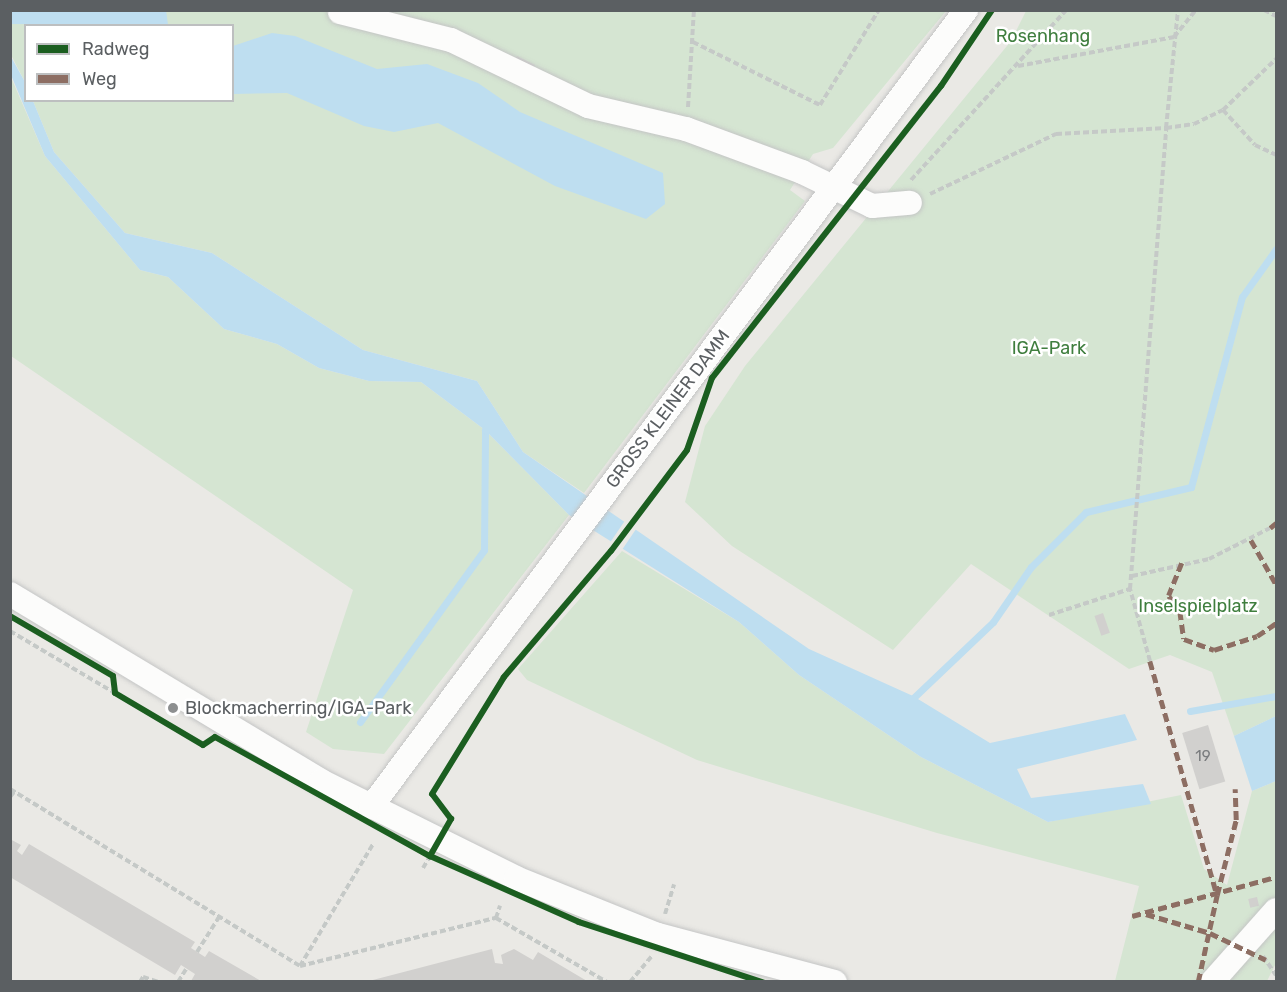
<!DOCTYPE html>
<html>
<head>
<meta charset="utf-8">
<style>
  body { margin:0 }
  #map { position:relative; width:1287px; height:992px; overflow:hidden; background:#eae9e5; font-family:Rubik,sans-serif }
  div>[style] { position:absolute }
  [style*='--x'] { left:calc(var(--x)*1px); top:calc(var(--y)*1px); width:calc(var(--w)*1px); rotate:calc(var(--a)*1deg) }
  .green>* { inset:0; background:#d5e5d2 }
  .water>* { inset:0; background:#bedef0 }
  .pier>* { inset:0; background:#eae9e5; transform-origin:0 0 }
  .stream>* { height:7px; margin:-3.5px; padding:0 3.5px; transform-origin:3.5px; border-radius:3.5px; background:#bedef0 }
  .building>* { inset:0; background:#d1d0ce; transform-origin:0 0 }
  .path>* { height:4px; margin-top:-2px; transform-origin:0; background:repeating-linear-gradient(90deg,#c5c9c7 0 6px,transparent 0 9px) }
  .roads { filter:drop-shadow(0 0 2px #c4c5c5) drop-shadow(0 0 2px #c4c5c5) }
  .minor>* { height:24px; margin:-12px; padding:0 12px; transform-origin:12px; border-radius:12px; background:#fcfcfb }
  .quiet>* { height:4.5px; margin-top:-2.25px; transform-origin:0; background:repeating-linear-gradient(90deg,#8d6e63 0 9px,transparent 0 13.5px) }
  .cycleway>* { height:6px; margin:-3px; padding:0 3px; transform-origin:3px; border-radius:3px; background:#1b5e20 }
  .dots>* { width:16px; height:16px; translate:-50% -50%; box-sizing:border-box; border:3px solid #fff; border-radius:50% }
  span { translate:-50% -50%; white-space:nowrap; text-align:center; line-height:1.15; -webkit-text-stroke:5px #fff; paint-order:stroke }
  .number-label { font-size:15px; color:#7a7c7e }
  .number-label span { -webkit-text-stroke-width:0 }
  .park-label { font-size:18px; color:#3f7e3e }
  .street-label { font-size:18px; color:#5b5f62 }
  .poi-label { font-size:18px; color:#5b5f62 }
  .left { translate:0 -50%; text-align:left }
  .frame { position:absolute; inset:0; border:12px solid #5b5f62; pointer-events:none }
  .legend { position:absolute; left:24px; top:24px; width:210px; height:78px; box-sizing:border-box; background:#fff; border:2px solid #bdbfc0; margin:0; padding:8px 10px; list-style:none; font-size:18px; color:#5b5f62 }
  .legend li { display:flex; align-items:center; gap:12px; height:30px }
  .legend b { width:30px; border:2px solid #bdbfc0 }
</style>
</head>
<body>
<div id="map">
  <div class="green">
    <div style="clip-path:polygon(10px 11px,946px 11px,833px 148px,813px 154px,790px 190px,805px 201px,584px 493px,523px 452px,477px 381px,363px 350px,212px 253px,125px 233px,54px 152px,33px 101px,232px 100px,232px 26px,26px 26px,25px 82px,11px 55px,11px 24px,17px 24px)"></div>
    <div style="clip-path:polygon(1026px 11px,1276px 11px,1276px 716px,1234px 736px,1212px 672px,1170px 655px,1129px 669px,971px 564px,893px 650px,732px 546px,685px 502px,705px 426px,745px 366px,1011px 41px)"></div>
    <div style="clip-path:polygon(10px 75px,45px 156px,140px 270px,168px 277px,224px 329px,277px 344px,319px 368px,369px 381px,421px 382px,485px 430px,569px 515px,384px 754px,333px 749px,306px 732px,353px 590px,11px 356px)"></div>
    <div style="clip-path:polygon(622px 551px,739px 622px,799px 675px,921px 757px,1048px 822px,1181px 795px,1204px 869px,1227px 885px,1252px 791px,1276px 781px,1276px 963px,1267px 981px,1115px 981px,1139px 886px,937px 833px,697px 760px,527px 680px,518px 669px)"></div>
  </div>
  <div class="water">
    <div style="clip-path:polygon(166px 10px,168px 25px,11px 24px,11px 11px)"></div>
    <div style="clip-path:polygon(272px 33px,295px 36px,377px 69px,427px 64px,478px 83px,520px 112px,663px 173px,665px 204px,646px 219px,555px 186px,438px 123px,394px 132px,364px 126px,287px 93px,233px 94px,233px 46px)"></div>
    <div style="clip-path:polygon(10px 55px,25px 82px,26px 100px,33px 101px,54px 152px,125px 233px,212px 253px,363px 350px,477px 381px,523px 452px,809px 649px,913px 696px,990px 743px,1125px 714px,1137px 740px,1017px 769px,1031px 798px,1143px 784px,1151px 804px,1048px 822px,921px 757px,799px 675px,739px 622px,569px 515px,485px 430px,421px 382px,369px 381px,319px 368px,277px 344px,224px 329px,168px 277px,140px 270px,45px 156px,11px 75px)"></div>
    <div style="clip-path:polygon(1276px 716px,1276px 781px,1252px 791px,1234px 736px)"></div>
  </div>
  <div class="pier">
    <div style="left:626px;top:519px;width:14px;height:32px;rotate:34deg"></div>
  </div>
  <div class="stream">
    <div style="--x:909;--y:702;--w:116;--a:-43.6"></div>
    <div style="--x:993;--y:622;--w:67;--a:-55.4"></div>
    <div style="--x:1031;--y:567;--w:78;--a:-45"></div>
    <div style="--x:1086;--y:512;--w:108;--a:-13.4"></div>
    <div style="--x:1191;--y:487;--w:197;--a:-75"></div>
    <div style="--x:1242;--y:297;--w:59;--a:-54.7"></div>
    <div style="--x:1190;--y:711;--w:87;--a:-9.9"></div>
    <div style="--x:360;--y:722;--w:212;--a:-54.2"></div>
    <div style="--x:484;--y:550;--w:120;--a:-89.5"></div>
    <div style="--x:485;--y:430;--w:8;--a:-50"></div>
  </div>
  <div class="building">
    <div style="left:517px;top:56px;width:20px;height:9px;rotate:27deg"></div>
    <div style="left:1103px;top:613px;width:21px;height:9px;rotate:71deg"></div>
    <div style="left:1208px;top:725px;width:59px;height:27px;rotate:73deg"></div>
    <div style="clip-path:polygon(10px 839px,21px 845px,17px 851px,22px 855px,29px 844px,195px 942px,191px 948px,205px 957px,209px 951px,261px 981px,191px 981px,195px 974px,181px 965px,175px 975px,10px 877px)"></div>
    <div style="left:1257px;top:897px;width:9px;height:9px;rotate:77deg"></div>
    <div style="clip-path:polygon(492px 949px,495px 963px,503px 964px,501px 955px,514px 949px,533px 960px,538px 952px,587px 981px,369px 981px)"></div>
  </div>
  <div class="path">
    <div style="--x:1264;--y:10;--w:13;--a:27"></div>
    <div style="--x:693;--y:42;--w:142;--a:26.4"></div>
    <div style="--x:820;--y:105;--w:112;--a:-58.2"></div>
    <div style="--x:1018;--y:66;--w:159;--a:-10.5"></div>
    <div style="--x:1174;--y:37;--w:35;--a:-51"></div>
    <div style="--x:688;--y:107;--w:97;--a:-86.5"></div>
    <div style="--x:1223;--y:110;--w:47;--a:47.6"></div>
    <div style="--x:1255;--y:145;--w:23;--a:25"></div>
    <div style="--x:911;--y:180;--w:230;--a:-47.6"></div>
    <div style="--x:930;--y:194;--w:140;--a:-25.5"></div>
    <div style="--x:1056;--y:134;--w:110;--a:-3.1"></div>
    <div style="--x:1166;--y:128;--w:119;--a:-84.2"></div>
    <div style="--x:1132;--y:576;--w:79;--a:-12.4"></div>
    <div style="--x:1209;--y:559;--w:68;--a:-26.9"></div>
    <div style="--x:1049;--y:615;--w:85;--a:-17.8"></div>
    <div style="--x:10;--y:631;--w:122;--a:30.6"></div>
    <div style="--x:1150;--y:661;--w:75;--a:-105.5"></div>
    <div style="--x:1130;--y:589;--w:462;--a:-85.5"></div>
    <div style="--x:1166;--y:128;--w:28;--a:-8"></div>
    <div style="--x:1194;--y:124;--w:32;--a:-26"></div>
    <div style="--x:1223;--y:110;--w:74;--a:-43.9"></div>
    <div style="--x:10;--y:789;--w:340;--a:31.4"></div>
    <div style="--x:300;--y:966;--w:202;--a:-13.8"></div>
    <div style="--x:496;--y:918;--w:128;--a:30"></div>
    <div style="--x:10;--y:797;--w:6;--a:-51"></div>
    <div style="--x:423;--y:868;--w:12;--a:-59"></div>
    <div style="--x:665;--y:914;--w:31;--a:-73"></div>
    <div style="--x:496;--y:918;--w:13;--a:-72"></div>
    <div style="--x:197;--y:952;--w:41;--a:-57.8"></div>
    <div style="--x:1263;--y:956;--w:23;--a:56"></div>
    <div style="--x:300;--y:966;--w:142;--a:-59.1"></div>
    <div style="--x:140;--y:982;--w:6;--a:-59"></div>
    <div style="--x:143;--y:977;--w:16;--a:18"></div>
    <div style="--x:178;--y:982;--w:15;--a:-58"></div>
    <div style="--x:630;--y:982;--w:34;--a:-50"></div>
  </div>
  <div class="roads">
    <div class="minor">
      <div style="--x:340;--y:12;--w:114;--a:14.2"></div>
      <div style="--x:451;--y:40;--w:152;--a:25.7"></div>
      <div style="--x:588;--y:106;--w:101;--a:13.2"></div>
      <div style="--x:686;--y:129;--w:124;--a:20.3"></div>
      <div style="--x:802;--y:172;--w:78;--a:25.9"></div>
      <div style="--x:872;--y:206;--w:38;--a:-5"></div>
      <div style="--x:10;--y:594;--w:363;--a:31"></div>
      <div style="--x:321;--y:781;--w:218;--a:26.4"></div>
      <div style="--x:516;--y:878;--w:153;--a:21.9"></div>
      <div style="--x:658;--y:935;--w:183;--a:14.9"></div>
      <div style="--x:371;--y:807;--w:995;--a:-53.26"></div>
      <div style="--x:1212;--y:982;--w:96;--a:-48.4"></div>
    </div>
  </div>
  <div class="quiet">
    <div style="--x:1270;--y:528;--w:8;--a:-40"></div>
    <div style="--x:1251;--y:540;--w:51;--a:60.4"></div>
    <div style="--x:1182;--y:563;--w:35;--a:112"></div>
    <div style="--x:1169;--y:596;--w:19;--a:54"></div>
    <div style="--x:1180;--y:611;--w:28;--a:82"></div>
    <div style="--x:1184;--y:639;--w:32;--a:20"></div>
    <div style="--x:1214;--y:650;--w:45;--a:-18"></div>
    <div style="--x:1257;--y:636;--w:23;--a:-34"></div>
    <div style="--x:1150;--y:661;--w:243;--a:74"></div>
    <div style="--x:1217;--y:895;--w:77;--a:-75.8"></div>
    <div style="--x:1236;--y:820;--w:31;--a:-92"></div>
    <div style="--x:1146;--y:914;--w:67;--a:16.5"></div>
    <div style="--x:1210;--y:933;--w:62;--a:25.7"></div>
    <div style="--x:1132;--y:916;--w:149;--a:-15.2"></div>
    <div style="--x:1198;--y:982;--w:89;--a:-77.7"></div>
  </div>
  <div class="cycleway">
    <div style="--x:10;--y:616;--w:119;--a:30.2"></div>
    <div style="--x:113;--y:676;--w:17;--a:83"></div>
    <div style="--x:115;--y:693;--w:102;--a:30.6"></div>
    <div style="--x:203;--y:745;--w:14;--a:-34"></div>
    <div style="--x:215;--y:737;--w:246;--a:29"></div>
    <div style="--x:430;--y:856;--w:163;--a:23.9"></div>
    <div style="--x:579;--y:922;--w:193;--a:18.2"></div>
    <div style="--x:430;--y:856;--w:43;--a:-60.4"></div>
    <div style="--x:451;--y:819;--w:31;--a:-127"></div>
    <div style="--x:432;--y:794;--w:137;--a:-58.4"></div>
    <div style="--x:504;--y:677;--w:165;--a:-49.7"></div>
    <div style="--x:611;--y:551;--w:126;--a:-53"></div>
    <div style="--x:687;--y:450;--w:76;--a:-70.9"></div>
    <div style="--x:712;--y:378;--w:371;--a:-51.9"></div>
    <div style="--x:941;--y:86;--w:92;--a:-56.1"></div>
  </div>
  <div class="dots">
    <div style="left:173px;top:708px;background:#8d8f90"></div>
  </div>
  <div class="number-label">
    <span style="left:1203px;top:757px">19</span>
  </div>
  <div class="park-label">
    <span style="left:1043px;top:36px">Rosenhang</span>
    <span style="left:1049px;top:348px">IGA-Park</span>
    <span style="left:1198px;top:606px">Inselspielplatz</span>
  </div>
  <div class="street-label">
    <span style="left:668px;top:409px;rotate:-53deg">GROSS KLEINER DAMM</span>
  </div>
  <div class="poi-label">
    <span class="left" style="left:185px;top:708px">Blockmacherring/IGA-Park</span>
  </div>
  <div class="frame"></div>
  <ul class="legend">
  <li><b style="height:8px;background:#1b5e20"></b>Radweg</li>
  <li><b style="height:8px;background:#8d6e63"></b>Weg</li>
  </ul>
</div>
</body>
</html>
